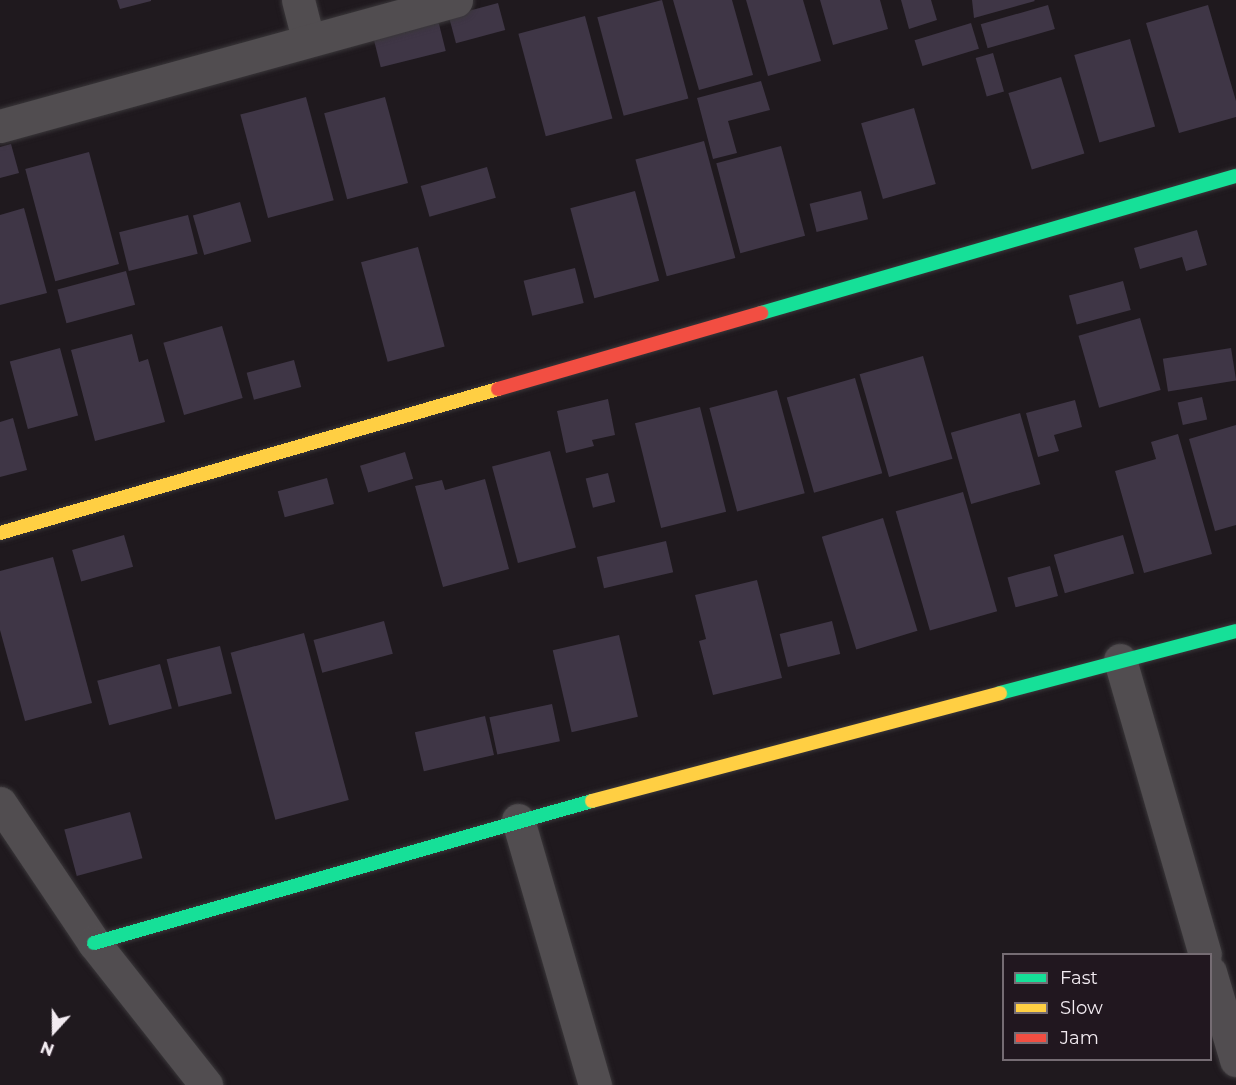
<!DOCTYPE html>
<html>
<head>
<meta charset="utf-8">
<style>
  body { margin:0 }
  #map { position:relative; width:1236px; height:1085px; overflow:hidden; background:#1f191e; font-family:Montserrat,sans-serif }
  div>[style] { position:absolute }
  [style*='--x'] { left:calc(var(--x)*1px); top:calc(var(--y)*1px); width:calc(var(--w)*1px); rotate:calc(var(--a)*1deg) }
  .building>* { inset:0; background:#3f3646; transform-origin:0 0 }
  .roads { filter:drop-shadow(0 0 2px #3a373a) drop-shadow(0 0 2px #3a373a) }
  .street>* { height:33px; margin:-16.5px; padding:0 16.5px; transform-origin:16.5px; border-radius:16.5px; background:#514d50 }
  .fast>* { height:14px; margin:-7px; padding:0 7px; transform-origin:7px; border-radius:7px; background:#16e098 }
  .slow>* { height:14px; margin:-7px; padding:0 7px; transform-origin:7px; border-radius:7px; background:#ffcf43 }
  .jam>* { height:14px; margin:-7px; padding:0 7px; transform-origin:7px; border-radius:7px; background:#f24e42 }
  span { translate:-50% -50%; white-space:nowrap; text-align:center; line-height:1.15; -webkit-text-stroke:5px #21171f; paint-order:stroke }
  .legend { position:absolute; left:1002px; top:953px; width:210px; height:108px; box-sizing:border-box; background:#21171f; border:2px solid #756c73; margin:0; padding:8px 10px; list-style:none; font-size:18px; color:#f2ebf1 }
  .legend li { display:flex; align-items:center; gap:12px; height:30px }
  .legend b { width:30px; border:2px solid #756c73 }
  .north { position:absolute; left:24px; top:1001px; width:60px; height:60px; -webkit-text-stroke:4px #21171f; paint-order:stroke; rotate:201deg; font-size:16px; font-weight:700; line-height:24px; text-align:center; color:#f2ebf1 }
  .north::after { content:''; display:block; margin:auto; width:21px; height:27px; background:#f2ebf1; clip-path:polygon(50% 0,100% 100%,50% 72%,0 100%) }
</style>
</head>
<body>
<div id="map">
  <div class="building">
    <div style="clip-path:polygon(117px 0,151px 0,151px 1px,120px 9px)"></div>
    <div style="left:662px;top:0;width:102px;height:67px;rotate:75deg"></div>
    <div style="clip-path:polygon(673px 0,732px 0,753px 75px,699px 90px)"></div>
    <div style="clip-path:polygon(746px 0,803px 0,821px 61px,768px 76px)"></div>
    <div style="clip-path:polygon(820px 0,880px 0,888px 29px,833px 45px)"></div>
    <div style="clip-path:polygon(901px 0,931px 0,937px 20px,909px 29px)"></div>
    <div style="clip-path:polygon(972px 0,1034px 0,1035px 1px,974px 18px)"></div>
    <div style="left:498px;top:3px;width:28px;height:51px;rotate:75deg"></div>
    <div style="left:1048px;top:5px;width:25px;height:70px;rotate:74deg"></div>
    <div style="clip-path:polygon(1208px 5px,1236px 101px,1236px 117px,1179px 133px,1146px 23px)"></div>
    <div style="left:585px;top:16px;width:106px;height:69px;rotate:75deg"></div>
    <div style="left:438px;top:20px;width:32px;height:67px;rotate:76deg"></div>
    <div style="left:971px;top:23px;width:27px;height:59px;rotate:73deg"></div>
    <div style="left:1130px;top:39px;width:91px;height:58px;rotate:74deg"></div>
    <div style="left:993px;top:53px;width:40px;height:18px;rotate:74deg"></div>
    <div style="left:1061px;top:77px;width:80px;height:55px;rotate:73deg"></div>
    <div style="clip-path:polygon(761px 81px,770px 110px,728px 121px,737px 153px,713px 159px,697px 98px)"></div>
    <div style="left:306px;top:97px;width:107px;height:68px;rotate:75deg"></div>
    <div style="left:385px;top:97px;width:89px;height:63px;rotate:75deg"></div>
    <div style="left:914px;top:108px;width:79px;height:55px;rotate:74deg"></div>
    <div style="left:704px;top:141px;width:121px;height:71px;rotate:75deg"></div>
    <div style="clip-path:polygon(11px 144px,19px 173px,0 178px,0 147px)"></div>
    <div style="left:781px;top:146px;width:93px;height:67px;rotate:75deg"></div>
    <div style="left:89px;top:152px;width:116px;height:66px;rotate:75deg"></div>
    <div style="left:487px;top:167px;width:32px;height:69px;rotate:74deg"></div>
    <div style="left:635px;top:191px;width:93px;height:67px;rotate:75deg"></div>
    <div style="left:861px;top:191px;width:29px;height:53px;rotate:76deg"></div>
    <div style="left:240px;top:202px;width:41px;height:49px;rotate:74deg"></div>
    <div style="clip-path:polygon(24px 208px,47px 293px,0 305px,0 215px)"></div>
    <div style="left:188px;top:215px;width:40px;height:71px;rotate:76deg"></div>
    <div style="clip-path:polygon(1197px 230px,1207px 265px,1186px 271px,1182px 257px,1140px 269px,1134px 248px)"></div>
    <div style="left:418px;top:247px;width:103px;height:59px;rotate:75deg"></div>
    <div style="left:575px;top:268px;width:36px;height:53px;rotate:76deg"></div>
    <div style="left:126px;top:271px;width:35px;height:71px;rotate:75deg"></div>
    <div style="left:1123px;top:281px;width:30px;height:56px;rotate:75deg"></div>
    <div style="left:1140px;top:318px;width:75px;height:64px;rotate:74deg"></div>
    <div style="left:222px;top:326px;width:75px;height:61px;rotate:74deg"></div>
    <div style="clip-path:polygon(132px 334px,139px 362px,148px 359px,165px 422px,95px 441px,71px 350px)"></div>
    <div style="left:60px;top:348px;width:70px;height:52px;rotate:75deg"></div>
    <div style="left:1231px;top:348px;width:33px;height:69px;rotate:81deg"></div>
    <div style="left:923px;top:356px;width:107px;height:66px;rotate:74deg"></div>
    <div style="left:294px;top:360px;width:28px;height:49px;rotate:75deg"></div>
    <div style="left:855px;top:378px;width:99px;height:71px;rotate:74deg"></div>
    <div style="left:777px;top:390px;width:107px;height:70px;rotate:75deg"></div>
    <div style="left:1202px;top:397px;width:23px;height:25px;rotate:77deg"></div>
    <div style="clip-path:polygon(608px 399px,615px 435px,592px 440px,594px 446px,566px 453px,557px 411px)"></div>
    <div style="clip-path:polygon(1075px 400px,1082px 427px,1054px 435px,1059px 451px,1038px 457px,1026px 413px)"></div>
    <div style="left:700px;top:407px;width:108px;height:67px;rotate:76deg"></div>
    <div style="left:1020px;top:413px;width:74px;height:72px;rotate:74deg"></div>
    <div style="clip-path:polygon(13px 418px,27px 470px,0 477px,0 422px)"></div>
    <div style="clip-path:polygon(1236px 425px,1236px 525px,1215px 531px,1189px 439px)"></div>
    <div style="clip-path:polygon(1178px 434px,1212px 554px,1144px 573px,1115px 471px,1156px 459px,1151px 442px)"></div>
    <div style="left:550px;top:451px;width:100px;height:60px;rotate:75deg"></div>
    <div style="left:405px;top:452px;width:28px;height:47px;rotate:73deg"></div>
    <div style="left:608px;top:473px;width:30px;height:23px;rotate:76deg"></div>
    <div style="left:327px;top:478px;width:27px;height:51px;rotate:75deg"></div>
    <div style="clip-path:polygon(485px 479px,509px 569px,443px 587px,415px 486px,442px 480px,445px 490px)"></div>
    <div style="left:963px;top:492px;width:124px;height:70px;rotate:74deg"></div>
    <div style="left:883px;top:518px;width:118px;height:64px;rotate:73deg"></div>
    <div style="left:124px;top:535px;width:33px;height:54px;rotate:74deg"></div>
    <div style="left:1123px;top:535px;width:40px;height:72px;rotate:74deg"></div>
    <div style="left:666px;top:541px;width:32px;height:71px;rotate:77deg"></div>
    <div style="clip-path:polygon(53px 557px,92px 703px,25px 721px,0 630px,0 571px)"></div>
    <div style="left:1050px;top:566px;width:31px;height:44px;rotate:75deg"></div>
    <div style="clip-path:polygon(757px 580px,782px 678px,713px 695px,699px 641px,706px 639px,695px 595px)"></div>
    <div style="left:384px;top:621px;width:34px;height:73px;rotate:75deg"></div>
    <div style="left:832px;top:621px;width:34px;height:54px;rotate:76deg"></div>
    <div style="left:304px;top:633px;width:173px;height:76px;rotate:75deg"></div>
    <div style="left:619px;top:635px;width:84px;height:68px;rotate:77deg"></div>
    <div style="left:220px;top:646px;width:49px;height:55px;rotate:76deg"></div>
    <div style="left:160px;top:664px;width:46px;height:65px;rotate:75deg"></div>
    <div style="left:552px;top:704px;width:38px;height:64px;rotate:78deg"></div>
    <div style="left:485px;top:716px;width:40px;height:72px;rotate:77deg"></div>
    <div style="left:130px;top:812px;width:48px;height:68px;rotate:75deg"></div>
  </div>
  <div class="roads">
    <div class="street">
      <div style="--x:298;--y:0;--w:40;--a:75.6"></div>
      <div style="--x:0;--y:126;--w:473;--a:-15.4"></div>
      <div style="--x:1120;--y:660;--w:306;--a:73.9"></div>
      <div style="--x:0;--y:803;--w:169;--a:56.1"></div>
      <div style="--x:94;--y:943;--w:181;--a:51.7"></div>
      <div style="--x:518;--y:820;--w:276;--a:73.8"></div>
      <div style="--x:1210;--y:972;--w:92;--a:73.5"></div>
    </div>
    <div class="fast">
      <div style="--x:761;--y:313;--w:494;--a:-16.1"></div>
      <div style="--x:1000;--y:693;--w:244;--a:-14.7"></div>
      <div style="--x:94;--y:943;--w:518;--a:-15.92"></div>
    </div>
    <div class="slow">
      <div style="--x:0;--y:533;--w:518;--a:-16.13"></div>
      <div style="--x:592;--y:801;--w:422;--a:-14.8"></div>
    </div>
    <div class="jam">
      <div style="--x:498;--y:389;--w:274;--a:-16.1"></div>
    </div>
  </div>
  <ul class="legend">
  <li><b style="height:8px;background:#16e098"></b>Fast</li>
  <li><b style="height:8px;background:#ffcf43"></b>Slow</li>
  <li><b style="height:8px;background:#f24e42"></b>Jam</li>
  </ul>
  <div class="north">N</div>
</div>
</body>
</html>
